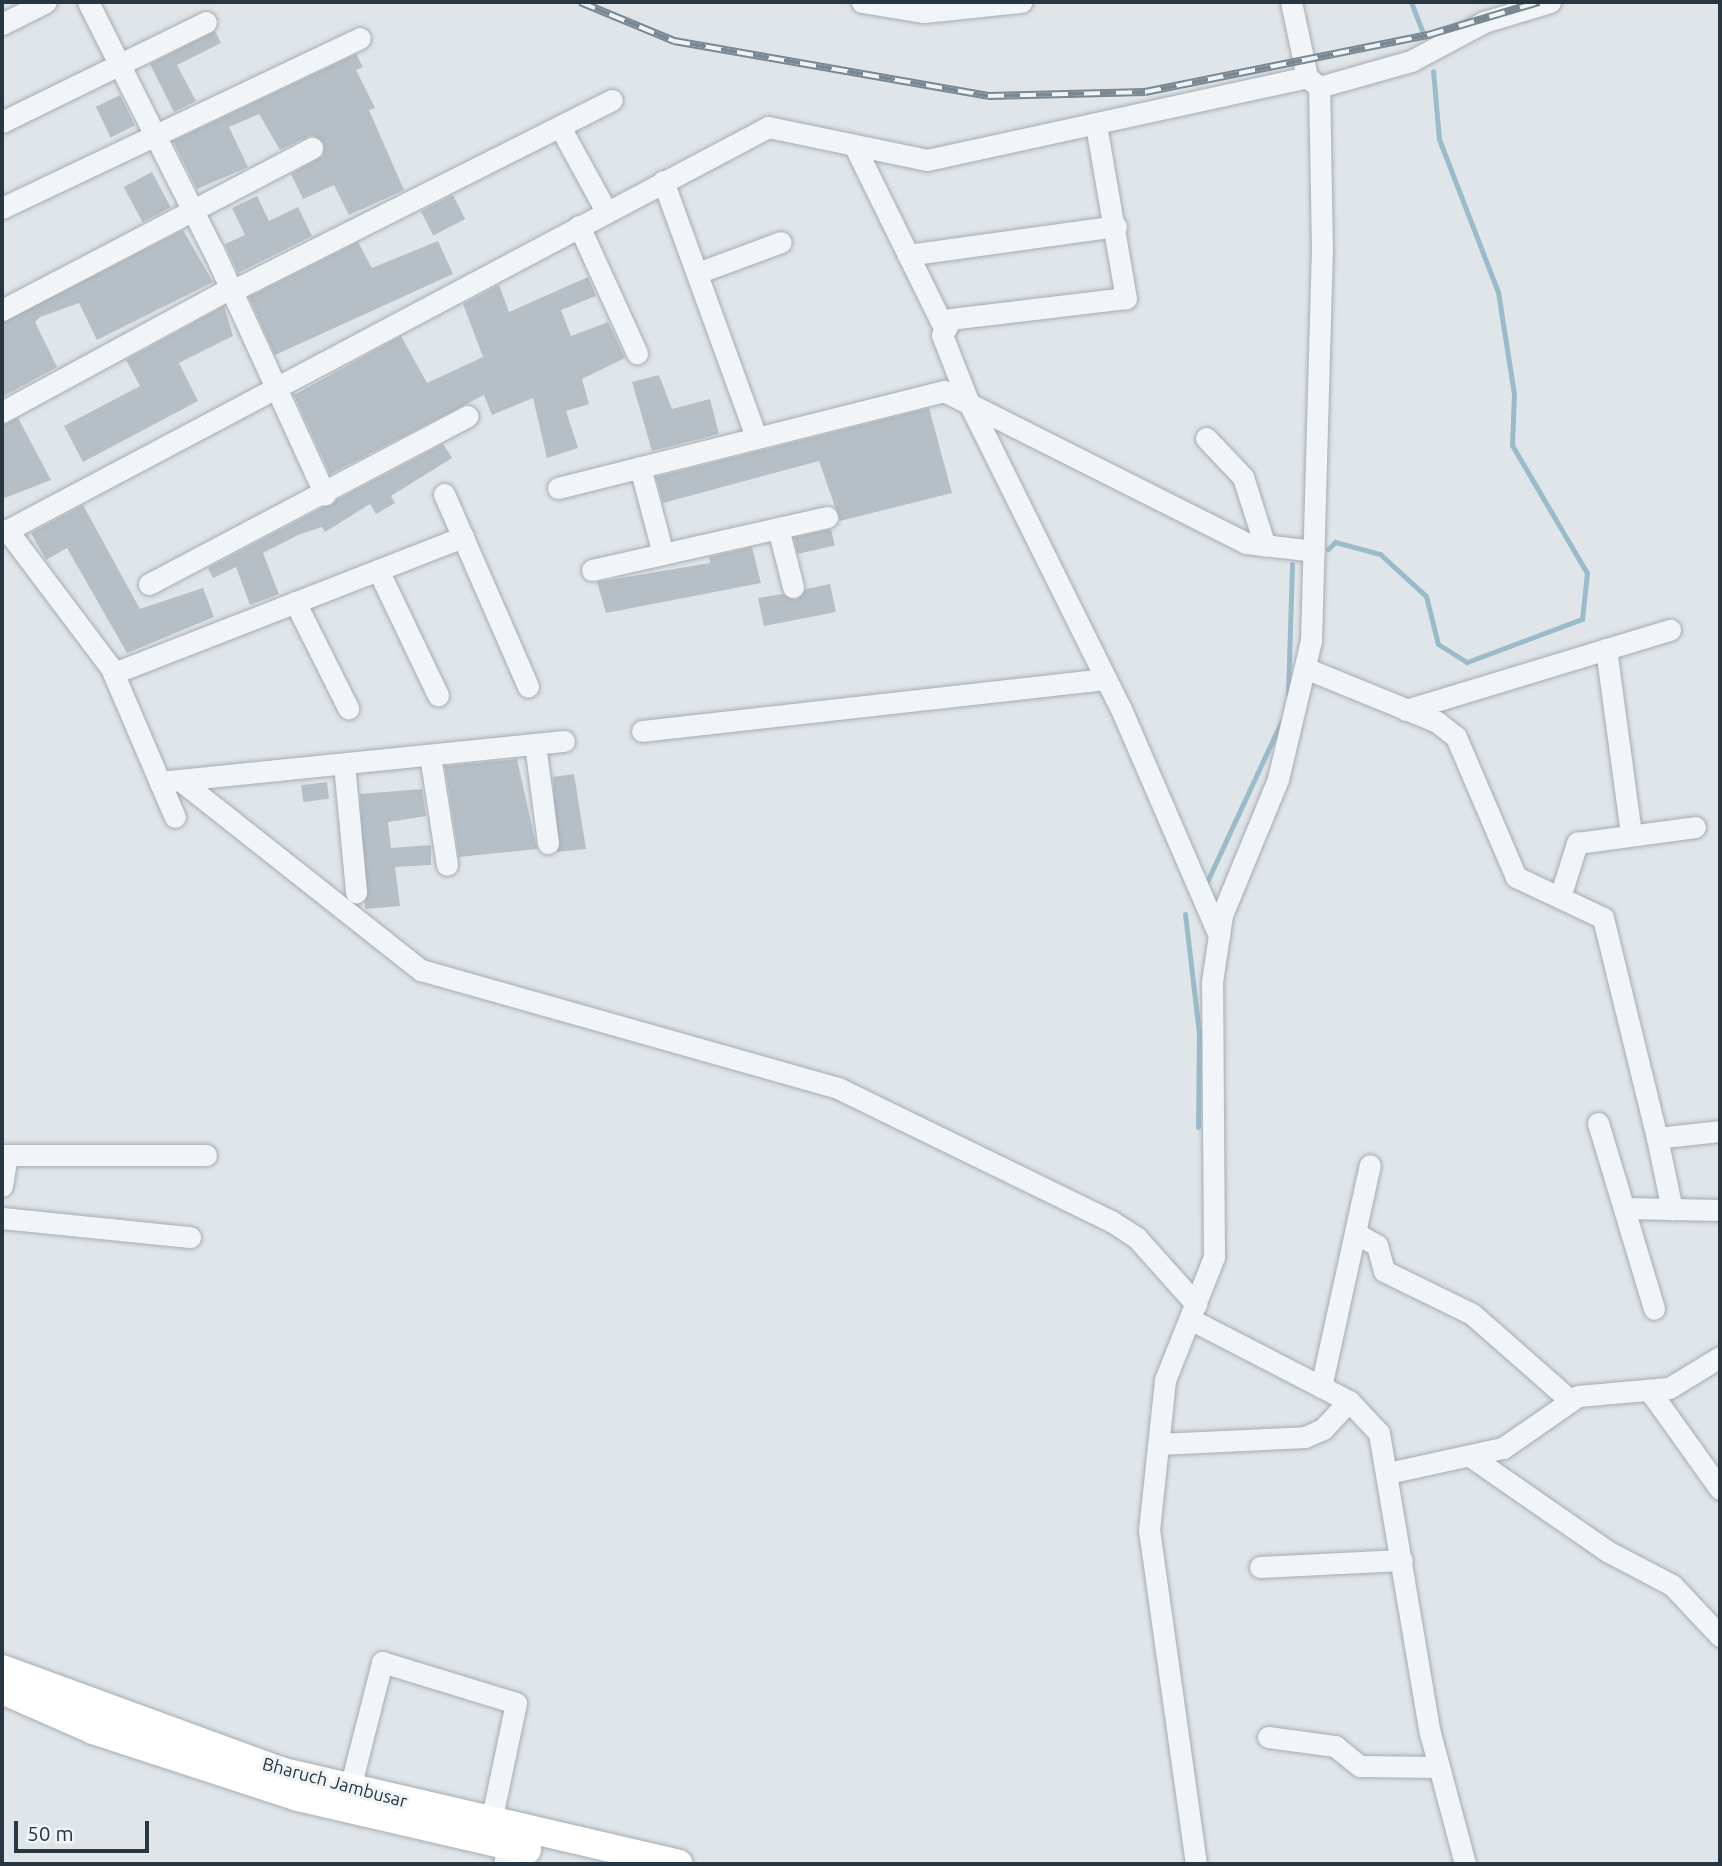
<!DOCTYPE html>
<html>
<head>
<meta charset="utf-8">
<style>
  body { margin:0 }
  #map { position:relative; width:1722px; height:1866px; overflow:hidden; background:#e0e5e9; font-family:Ubuntu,sans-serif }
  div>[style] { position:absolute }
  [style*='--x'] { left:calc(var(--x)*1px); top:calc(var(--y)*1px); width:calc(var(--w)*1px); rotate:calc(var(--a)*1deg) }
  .stream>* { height:5px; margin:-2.5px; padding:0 2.5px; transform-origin:2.5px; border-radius:2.5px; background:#9abbca }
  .building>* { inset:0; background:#b7bfc6; transform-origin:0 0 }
  .roads { filter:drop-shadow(0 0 2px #a5adb3) drop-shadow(0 0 2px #a5adb3) }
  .minor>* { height:21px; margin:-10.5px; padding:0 10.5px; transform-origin:10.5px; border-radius:10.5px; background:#f2f5f7 }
  .major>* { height:28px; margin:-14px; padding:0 14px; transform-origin:14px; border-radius:14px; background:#fff }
  .rail>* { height:8px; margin-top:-4px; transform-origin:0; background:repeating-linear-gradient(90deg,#eff4f7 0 16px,#798893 0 32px); box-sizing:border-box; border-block:2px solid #798893 }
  span { translate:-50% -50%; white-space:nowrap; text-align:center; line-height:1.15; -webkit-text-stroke:6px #eff4f7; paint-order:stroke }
  .street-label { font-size:18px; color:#283641 }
  .frame { position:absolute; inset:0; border:4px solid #283641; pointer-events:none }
  .scale { position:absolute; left:14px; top:1821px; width:135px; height:32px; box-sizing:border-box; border:4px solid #283641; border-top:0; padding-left:9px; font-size:21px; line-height:24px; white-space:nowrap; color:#283641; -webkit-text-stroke:5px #eff4f7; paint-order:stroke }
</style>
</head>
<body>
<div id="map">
  <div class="stream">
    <div style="--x:1411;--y:2;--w:31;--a:69"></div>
    <div style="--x:1328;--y:549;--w:10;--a:-45"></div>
    <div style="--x:1335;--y:542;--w:47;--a:14.9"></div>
    <div style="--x:1380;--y:554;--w:62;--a:42.4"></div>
    <div style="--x:1426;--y:596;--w:49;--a:76"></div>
    <div style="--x:1438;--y:644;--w:34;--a:32"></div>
    <div style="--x:1467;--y:662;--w:123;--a:-20.5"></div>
    <div style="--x:1582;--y:619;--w:46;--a:-83.8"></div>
    <div style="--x:1587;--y:573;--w:148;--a:-120.4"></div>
    <div style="--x:1512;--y:445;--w:51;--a:-87.8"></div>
    <div style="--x:1514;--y:394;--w:103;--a:-98.9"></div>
    <div style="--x:1498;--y:292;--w:164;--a:-111.1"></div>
    <div style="--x:1439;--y:139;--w:68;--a:-95"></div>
    <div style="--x:1288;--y:693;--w:129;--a:-88.2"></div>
    <div style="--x:1205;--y:886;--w:183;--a:-65.1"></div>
    <div style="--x:1185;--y:914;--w:120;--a:83.3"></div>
    <div style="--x:1199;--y:1033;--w:94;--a:90.6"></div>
  </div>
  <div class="building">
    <div style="clip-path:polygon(215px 31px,221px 43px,177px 65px,196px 101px,174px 112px,150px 64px)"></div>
    <div style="clip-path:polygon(356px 54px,363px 67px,356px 70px,375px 108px,369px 110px,404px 190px,349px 215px,334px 185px,303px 199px,291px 174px,323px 156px,324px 143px,312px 135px,280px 150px,259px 114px,229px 127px,248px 167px,197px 189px,173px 141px)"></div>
    <div style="left:120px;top:95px;width:34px;height:27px;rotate:64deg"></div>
    <div style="left:152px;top:172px;width:40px;height:32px;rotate:62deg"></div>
    <div style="left:453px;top:195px;width:27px;height:36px;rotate:63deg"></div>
    <div style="clip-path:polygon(257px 196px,269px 221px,298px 207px,312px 236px,238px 273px,225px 244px,245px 235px,232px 208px)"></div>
    <div style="clip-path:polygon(183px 230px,213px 282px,97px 340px,79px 303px,40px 317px,35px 322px,57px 367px,2px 397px,2px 323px)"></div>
    <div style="clip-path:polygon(438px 241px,453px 274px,275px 355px,249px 297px,358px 242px,372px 268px)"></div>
    <div style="clip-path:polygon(588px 277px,596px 296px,561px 310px,571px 336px,608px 322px,625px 358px,582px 379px,589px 404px,566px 411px,578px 448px,547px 458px,533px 398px,492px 415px,484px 395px,330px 474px,294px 395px,401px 336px,427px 383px,483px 357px,463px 304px,499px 285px,509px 312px)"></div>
    <div style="clip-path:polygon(224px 306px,233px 336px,179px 363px,198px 401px,83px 462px,64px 426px,140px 386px,126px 360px)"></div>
    <div style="clip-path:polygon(659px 375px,672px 409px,710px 399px,719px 434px,652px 451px,632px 382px)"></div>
    <div style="clip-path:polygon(929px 408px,952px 493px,840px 521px,819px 461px,663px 503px,656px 477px)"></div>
    <div style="clip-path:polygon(18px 418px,51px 480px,2px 499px,2px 425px)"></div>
    <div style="clip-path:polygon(443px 444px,452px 458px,391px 496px,395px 503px,376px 514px,370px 504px,325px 532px,322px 527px,298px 535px,263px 553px,279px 594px,250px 605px,236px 567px,213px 578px,208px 568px)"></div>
    <div style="clip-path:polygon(83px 505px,140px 609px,203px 588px,214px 617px,127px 653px,67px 548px,46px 560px,31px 533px)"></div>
    <div style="left:831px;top:529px;width:17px;height:38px;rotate:77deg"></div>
    <div style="clip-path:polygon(752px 547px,761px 583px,606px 613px,597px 582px,710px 563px,709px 557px)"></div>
    <div style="clip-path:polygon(830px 584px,836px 612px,764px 626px,758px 598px,782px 594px,796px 600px,806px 589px)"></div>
    <div style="clip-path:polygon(517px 759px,537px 849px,459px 857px,445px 766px)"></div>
    <div style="clip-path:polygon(574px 774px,586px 849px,557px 852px,553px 777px)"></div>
    <div style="left:327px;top:782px;width:17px;height:26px;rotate:83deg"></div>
    <div style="clip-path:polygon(422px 789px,426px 816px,388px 822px,391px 848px,431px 845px,431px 865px,395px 867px,400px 906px,365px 909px,360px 794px)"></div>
  </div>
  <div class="roads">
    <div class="minor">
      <div style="--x:88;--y:2;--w:278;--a:63.3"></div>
      <div style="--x:213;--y:250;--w:269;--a:65.4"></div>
      <div style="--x:862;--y:2;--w:63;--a:9.2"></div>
      <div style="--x:924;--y:12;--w:98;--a:-5.9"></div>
      <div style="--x:2;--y:24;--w:49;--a:-26.6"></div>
      <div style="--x:1319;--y:87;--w:96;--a:-15.8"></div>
      <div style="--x:1411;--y:61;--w:83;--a:-28.1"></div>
      <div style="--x:1484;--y:22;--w:69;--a:-16.9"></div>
      <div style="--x:2;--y:122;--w:227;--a:-26.1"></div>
      <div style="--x:1096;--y:125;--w:176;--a:80.2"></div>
      <div style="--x:1126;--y:298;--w:176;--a:173.2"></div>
      <div style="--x:951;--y:319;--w:18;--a:119"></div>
      <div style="--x:942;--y:335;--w:71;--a:68.5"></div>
      <div style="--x:968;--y:401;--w:344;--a:63.6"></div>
      <div style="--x:1121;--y:709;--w:247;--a:66.6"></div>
      <div style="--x:560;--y:127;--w:96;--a:61.3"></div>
      <div style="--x:855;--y:147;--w:199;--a:63.8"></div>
      <div style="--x:663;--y:181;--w:272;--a:70"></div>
      <div style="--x:2;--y:208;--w:396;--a:-25.4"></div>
      <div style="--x:579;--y:226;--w:140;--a:65.5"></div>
      <div style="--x:908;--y:255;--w:210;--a:-7.9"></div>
      <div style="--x:700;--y:272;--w:86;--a:-20.3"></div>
      <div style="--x:232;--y:291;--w:425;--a:-26.7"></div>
      <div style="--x:2;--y:310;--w:350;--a:-27.6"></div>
      <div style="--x:2;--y:412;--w:260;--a:-28.5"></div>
      <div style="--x:1206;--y:438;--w:54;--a:46.5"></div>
      <div style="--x:1243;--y:477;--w:72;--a:72.3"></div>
      <div style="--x:640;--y:467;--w:90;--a:75.2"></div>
      <div style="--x:558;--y:488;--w:398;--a:-14.1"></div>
      <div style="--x:944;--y:391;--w:338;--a:26.7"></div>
      <div style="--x:1246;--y:543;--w:68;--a:6.7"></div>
      <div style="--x:444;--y:494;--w:210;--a:66.4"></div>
      <div style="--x:778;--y:528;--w:61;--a:75.7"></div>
      <div style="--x:7;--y:530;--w:173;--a:53"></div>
      <div style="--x:111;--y:668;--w:162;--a:66.8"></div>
      <div style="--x:2;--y:533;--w:867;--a:-27.92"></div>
      <div style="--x:768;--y:127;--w:162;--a:11.7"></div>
      <div style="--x:927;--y:160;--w:389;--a:-12.3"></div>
      <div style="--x:378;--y:570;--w:139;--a:64.4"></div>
      <div style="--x:592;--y:570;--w:241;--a:-12.7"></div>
      <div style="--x:149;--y:584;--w:360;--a:-27.8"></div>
      <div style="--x:295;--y:602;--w:119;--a:63.4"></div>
      <div style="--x:1606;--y:649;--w:188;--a:82.3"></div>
      <div style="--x:1305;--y:668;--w:143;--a:22.2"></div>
      <div style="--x:1437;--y:722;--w:24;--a:38"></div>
      <div style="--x:1456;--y:737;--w:152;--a:66.8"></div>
      <div style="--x:1516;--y:877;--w:96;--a:25.2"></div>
      <div style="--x:1603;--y:918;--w:227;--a:76.2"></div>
      <div style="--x:1657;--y:1138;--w:63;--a:-6.3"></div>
      <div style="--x:114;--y:673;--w:375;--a:-21.3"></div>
      <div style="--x:1406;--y:710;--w:276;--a:-16.9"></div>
      <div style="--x:642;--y:731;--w:467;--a:-6.4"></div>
      <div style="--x:535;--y:744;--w:100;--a:82.5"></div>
      <div style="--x:430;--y:755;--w:111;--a:81.2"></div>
      <div style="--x:344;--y:764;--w:129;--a:84.6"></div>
      <div style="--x:180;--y:780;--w:307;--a:38.3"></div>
      <div style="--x:421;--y:970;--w:433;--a:15.8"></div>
      <div style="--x:838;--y:1088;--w:304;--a:26"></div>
      <div style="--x:1111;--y:1221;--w:31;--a:33"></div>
      <div style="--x:1137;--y:1238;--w:89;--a:48.2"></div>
      <div style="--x:160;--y:782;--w:406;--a:-5.8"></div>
      <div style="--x:1560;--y:897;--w:57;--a:-72.5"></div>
      <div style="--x:1577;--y:843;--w:119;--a:-7.7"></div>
      <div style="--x:1598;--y:1123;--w:194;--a:73.2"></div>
      <div style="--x:1657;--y:1138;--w:73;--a:78.1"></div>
      <div style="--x:2;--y:1155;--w:204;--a:0"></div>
      <div style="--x:2;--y:1186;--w:31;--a:-81"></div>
      <div style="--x:1624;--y:1208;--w:96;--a:1.2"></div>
      <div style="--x:2;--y:1218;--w:189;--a:5.8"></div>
      <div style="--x:1355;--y:1233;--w:25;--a:29"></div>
      <div style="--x:1377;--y:1245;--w:27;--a:75"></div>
      <div style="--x:1384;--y:1271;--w:98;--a:26"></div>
      <div style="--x:1472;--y:1314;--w:130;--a:41.3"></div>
      <div style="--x:1190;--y:1319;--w:179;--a:27.3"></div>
      <div style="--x:1349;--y:1401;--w:44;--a:46.8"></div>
      <div style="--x:1379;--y:1433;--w:304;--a:80.4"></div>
      <div style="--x:1430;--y:1733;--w:136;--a:75"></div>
      <div style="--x:1321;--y:1387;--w:227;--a:-77.6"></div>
      <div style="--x:1649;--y:1390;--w:122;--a:54.4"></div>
      <div style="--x:1159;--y:1444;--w:146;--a:-2.7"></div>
      <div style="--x:1305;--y:1437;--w:20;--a:-24"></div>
      <div style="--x:1323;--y:1429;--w:38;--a:-47"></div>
      <div style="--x:1470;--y:1456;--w:167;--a:34.7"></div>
      <div style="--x:1607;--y:1551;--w:73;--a:27.6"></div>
      <div style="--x:1672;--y:1585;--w:70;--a:46.7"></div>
      <div style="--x:1388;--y:1473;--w:118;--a:-12.3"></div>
      <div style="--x:1503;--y:1448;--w:91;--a:-34.7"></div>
      <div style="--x:1578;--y:1396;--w:91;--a:-5"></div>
      <div style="--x:1669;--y:1388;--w:60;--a:-31.3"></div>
      <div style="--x:1260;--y:1567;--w:142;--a:-2.8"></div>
      <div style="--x:1268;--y:1737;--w:68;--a:7.7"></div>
      <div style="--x:1335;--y:1746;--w:32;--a:39"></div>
      <div style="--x:1360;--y:1766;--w:79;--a:0.7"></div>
      <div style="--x:350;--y:1788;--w:130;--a:-75.7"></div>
      <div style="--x:382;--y:1662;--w:140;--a:17"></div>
      <div style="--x:516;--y:1703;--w:122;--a:101.9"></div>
      <div style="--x:504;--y:1864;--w:18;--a:-77"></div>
      <div style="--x:1196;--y:1864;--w:337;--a:-98"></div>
      <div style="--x:1149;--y:1530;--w:151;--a:-83.9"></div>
      <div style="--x:1165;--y:1380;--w:132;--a:-68.3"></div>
      <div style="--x:1214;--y:1257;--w:275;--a:-90.4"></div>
      <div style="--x:1212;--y:982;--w:68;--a:-81.5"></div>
      <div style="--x:1222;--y:915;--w:147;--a:-67.6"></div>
      <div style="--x:1278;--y:779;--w:142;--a:-76.6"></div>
      <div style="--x:1311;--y:641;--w:389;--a:-88.4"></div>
      <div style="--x:1322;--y:252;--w:165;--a:-91"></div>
      <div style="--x:1319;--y:87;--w:16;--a:-140"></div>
      <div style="--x:1307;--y:77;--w:77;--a:-102"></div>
    </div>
    <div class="major">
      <div style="--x:2;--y:1669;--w:300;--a:20.1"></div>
      <div style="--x:284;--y:1772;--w:405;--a:13.1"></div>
      <div style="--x:2;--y:1690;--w:99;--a:23.7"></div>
      <div style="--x:93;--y:1730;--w:216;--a:18.1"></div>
      <div style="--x:298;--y:1797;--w:235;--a:13"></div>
    </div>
  </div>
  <div class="rail">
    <div style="--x:580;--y:2;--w:102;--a:22.5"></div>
    <div style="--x:674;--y:41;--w:319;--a:9.9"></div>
    <div style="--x:988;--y:96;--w:157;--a:-1.5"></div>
    <div style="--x:1145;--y:92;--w:289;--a:-11.4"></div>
    <div style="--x:1428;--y:35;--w:116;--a:-16.6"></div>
  </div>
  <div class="street-label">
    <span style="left:335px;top:1782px;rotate:15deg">Bharuch Jambusar</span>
  </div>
  <div class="frame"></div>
  <div class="scale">50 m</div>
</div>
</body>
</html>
